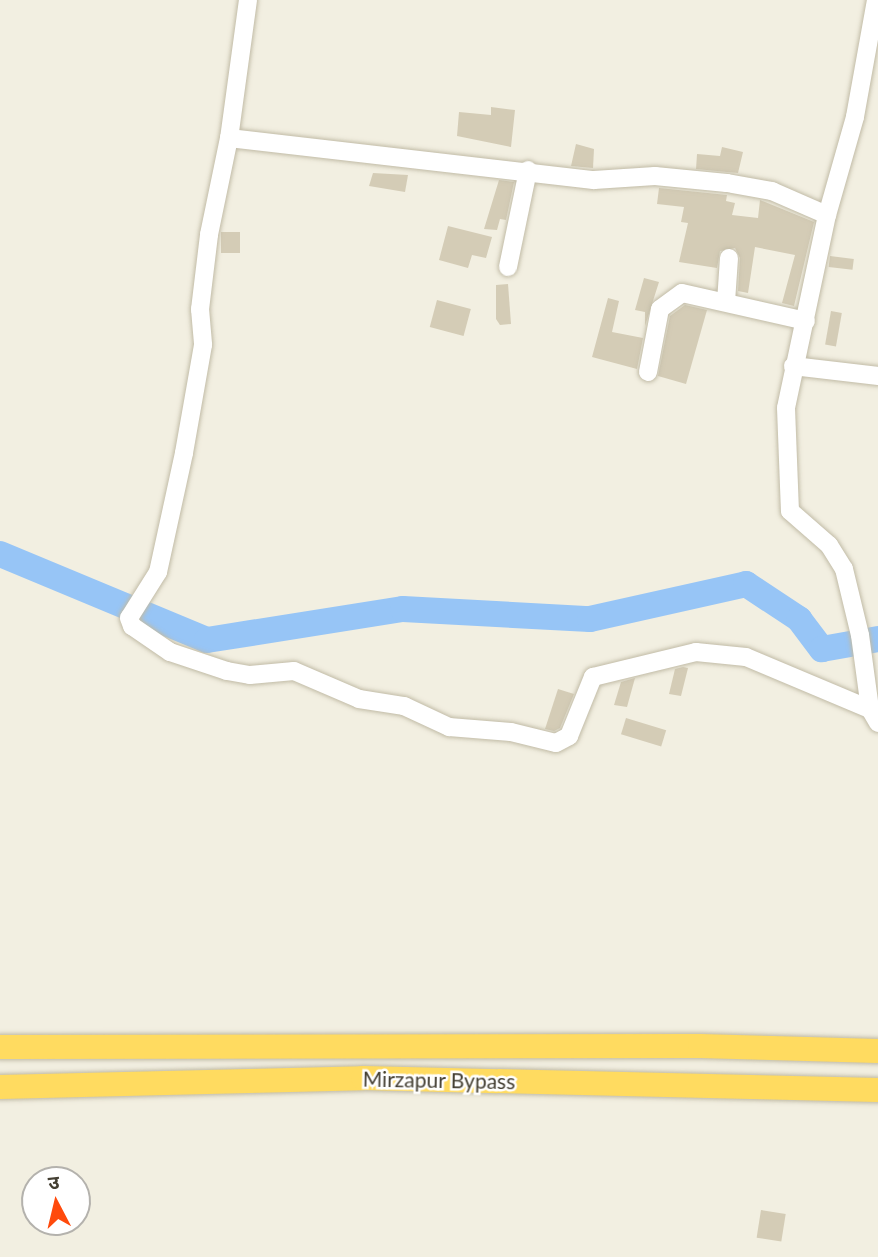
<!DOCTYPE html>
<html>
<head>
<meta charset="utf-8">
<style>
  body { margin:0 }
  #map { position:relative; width:878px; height:1257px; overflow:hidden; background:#f2efe1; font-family:Lato,"Noto Sans Devanagari",sans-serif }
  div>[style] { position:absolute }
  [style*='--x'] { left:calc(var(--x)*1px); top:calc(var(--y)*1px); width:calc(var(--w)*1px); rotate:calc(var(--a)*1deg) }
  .river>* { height:26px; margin:-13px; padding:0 13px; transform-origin:13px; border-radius:13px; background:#97c5f6 }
  .building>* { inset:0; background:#d4ccb6; transform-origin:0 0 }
  .roads { filter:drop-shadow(0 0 2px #c1bba6) drop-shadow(0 0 2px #c1bba6) }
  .minor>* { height:18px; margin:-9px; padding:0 9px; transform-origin:9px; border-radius:9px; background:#fff }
  .highway>* { height:24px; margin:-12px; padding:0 12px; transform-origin:12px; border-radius:12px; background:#ffdb60 }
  span { translate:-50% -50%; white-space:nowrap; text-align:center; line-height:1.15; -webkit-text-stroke:5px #fff; paint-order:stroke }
  .street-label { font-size:21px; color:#443f32 }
  .north { position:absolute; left:21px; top:1166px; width:70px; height:70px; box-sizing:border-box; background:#fff; border:2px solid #b4b2ad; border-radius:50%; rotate:353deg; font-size:19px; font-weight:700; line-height:28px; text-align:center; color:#443f32 }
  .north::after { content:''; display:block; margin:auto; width:24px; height:32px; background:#ff4a0c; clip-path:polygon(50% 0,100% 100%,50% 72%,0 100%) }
</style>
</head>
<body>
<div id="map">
  <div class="river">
    <div style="--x:0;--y:554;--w:224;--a:22.6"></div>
    <div style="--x:207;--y:640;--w:198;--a:-9"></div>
    <div style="--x:403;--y:609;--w:187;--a:3.1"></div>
    <div style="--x:590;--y:619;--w:160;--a:-12.6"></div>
    <div style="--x:746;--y:584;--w:64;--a:33.4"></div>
    <div style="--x:799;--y:619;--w:38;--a:53"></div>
    <div style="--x:822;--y:649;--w:57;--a:-10.1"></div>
  </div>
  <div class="building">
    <div style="clip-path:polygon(491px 107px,515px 110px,511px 147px,457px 136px,459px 112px,491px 115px)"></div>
    <div style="clip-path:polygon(576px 144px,594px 149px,593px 168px,571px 166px)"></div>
    <div style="clip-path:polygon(722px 147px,743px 152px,738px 173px,696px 169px,697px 154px,720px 156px)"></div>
    <div style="clip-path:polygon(373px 173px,408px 175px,405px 192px,369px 186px)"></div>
    <div style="clip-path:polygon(499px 180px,514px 182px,506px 220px,500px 219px,497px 230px,484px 229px)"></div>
    <div style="clip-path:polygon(659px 188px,727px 195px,726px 201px,735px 203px,732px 215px,758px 218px,760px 200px,814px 222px,794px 306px,782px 303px,795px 255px,755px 247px,748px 293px,738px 291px,740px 258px,735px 248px,720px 251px,717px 268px,679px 262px,688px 223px,681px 222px,684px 207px,657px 204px)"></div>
    <div style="clip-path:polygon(448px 226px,492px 237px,486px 258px,472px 255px,468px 268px,439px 260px)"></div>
    <div style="left:221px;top:232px;width:19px;height:21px"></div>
    <div style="left:830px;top:256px;width:24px;height:11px;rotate:7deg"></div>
    <div style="clip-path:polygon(644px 278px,659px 282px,645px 326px,645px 312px,635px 310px)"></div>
    <div style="clip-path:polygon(508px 284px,511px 324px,500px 325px,496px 319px,496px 285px)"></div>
    <div style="clip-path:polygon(608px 298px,619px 301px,612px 332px,643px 338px,637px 369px,592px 357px)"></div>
    <div style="left:437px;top:300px;width:35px;height:28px;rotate:15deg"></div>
    <div style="clip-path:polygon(685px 305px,707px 310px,686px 384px,658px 376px,670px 316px)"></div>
    <div style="left:831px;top:311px;width:11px;height:34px;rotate:10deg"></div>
    <div style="clip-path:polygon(683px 667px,688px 668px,681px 696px,669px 694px,675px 669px)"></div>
    <div style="clip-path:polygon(635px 678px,627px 707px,614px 705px,621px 682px)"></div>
    <div style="clip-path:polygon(558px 689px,574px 694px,560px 728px,554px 731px,545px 729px)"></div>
    <div style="left:626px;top:718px;width:42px;height:17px;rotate:17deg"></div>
    <div style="left:761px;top:1210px;width:25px;height:28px;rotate:9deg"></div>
  </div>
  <div class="roads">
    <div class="minor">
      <div style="--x:248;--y:0;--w:139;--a:97.8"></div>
      <div style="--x:229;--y:138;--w:99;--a:101.7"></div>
      <div style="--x:209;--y:235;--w:75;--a:96.9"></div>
      <div style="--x:200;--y:309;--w:36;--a:85"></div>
      <div style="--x:203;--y:345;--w:110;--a:100"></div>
      <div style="--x:184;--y:453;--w:122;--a:102.3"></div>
      <div style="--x:158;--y:572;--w:54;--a:122.2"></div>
      <div style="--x:129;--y:618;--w:9;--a:69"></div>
      <div style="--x:132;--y:626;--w:46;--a:34.4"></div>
      <div style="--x:170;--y:652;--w:60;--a:18.4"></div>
      <div style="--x:227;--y:671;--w:23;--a:10"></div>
      <div style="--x:250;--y:675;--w:44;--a:-5.2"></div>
      <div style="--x:294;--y:671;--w:71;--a:23.3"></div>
      <div style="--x:359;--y:699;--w:46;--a:8.8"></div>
      <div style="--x:404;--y:706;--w:50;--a:25"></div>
      <div style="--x:449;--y:727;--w:62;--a:4.6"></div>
      <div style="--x:511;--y:732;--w:46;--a:13.7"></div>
      <div style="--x:556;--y:743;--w:15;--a:-28"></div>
      <div style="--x:569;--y:736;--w:64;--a:-67.9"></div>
      <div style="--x:593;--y:677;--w:106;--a:-13.6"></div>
      <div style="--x:696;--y:652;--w:50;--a:5.7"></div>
      <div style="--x:746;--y:657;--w:134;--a:22.8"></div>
      <div style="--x:876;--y:0;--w:119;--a:100.2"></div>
      <div style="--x:855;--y:117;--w:102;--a:105.9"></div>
      <div style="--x:827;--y:215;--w:197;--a:102"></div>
      <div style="--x:786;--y:408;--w:103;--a:87.8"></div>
      <div style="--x:790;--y:511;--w:52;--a:41.1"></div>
      <div style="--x:829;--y:545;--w:28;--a:58"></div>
      <div style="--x:844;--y:569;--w:68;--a:76.4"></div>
      <div style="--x:860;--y:635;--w:75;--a:82.3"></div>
      <div style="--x:870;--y:709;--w:16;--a:60"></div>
      <div style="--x:229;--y:138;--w:367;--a:6.6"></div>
      <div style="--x:594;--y:180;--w:61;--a:-3.8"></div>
      <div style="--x:655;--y:176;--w:72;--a:5.6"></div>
      <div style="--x:727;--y:183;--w:46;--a:10.1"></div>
      <div style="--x:772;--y:191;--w:60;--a:23.6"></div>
      <div style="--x:508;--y:267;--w:99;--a:-78.3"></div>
      <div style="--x:726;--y:302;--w:44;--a:-86.1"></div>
      <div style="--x:793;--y:366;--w:86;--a:6.7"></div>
      <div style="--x:648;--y:372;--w:64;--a:-79.2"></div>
      <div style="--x:660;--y:309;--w:27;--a:-36"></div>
      <div style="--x:682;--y:293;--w:127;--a:12.7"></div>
    </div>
    <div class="highway">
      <div style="--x:0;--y:1047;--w:700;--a:-0.08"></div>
      <div style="--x:700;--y:1046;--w:178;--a:1.6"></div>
      <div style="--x:0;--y:1087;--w:363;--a:-1.4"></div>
      <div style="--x:363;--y:1078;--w:515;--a:1.33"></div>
    </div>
  </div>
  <div class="street-label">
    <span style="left:439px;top:1080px;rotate:1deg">Mirzapur Bypass</span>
  </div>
  <div class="north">उ</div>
</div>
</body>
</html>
